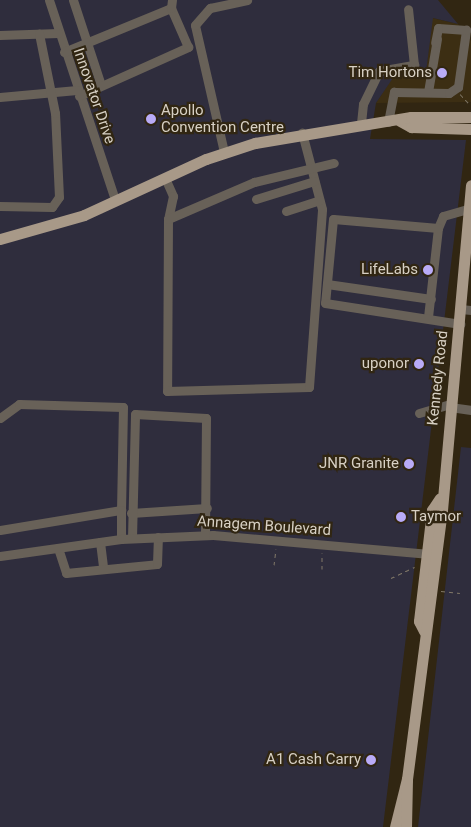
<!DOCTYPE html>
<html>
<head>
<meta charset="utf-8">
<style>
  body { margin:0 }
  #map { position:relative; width:471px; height:827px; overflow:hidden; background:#312612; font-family:Roboto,sans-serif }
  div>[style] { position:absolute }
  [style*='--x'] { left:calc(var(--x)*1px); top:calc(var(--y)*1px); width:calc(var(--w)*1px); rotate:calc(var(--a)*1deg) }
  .built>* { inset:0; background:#3c2e13 }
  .industrial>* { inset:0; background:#2f2d3d }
  .path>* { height:1px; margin-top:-0.5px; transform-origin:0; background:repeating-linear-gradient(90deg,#807767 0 4px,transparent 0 8px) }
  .minor>* { height:9px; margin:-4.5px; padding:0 4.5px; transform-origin:4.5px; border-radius:4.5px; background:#686158 }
  .major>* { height:11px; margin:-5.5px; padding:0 5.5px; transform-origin:5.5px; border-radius:5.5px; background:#a89988 }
  .dots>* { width:14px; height:14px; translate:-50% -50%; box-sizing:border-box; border:2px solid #312612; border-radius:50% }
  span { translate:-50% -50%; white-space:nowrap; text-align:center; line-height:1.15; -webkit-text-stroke:4.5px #312612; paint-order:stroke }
  .poi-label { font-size:15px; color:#d7d0c4 }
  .right { translate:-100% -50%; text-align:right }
  .left { translate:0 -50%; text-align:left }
  .street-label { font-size:15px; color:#d7d0c4 }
</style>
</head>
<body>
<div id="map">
  <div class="built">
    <div style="clip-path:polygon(432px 18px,458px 24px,471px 41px,471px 102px,376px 103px,393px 77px,426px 71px)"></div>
  </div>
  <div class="industrial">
    <div style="clip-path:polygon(0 0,438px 0,458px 24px,433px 18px,426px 72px,393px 78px,376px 103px,370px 139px,466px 140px,383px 827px,0 827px)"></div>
    <div style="clip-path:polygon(461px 447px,471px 448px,471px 827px,418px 827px)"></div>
  </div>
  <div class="path">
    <div style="--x:460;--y:94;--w:16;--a:47"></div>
    <div style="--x:274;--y:565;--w:16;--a:-83"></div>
    <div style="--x:322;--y:569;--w:16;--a:-90"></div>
    <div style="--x:391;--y:578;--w:26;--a:-25"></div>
    <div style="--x:441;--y:591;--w:19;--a:6"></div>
  </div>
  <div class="minor">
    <div style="--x:49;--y:0;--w:211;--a:71.7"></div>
    <div style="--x:73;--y:0;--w:89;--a:71.8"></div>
    <div style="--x:0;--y:35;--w:58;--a:-2"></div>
    <div style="--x:64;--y:52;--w:116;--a:-22.4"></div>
    <div style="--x:428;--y:92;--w:54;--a:-80.4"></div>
    <div style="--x:79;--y:96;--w:120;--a:-24.2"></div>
    <div style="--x:188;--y:47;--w:43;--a:-113.6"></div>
    <div style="--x:171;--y:8;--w:8;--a:-83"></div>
    <div style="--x:0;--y:97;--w:77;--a:-5.2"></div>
    <div style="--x:388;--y:122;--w:31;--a:-79"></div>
    <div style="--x:394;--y:92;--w:55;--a:1"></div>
    <div style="--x:449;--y:93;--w:11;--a:-34"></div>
    <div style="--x:458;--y:87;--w:58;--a:-82"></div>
    <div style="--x:466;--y:30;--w:28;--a:-176"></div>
    <div style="--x:438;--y:28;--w:15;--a:101"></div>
    <div style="--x:361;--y:123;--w:19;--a:-84"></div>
    <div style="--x:363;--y:104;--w:37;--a:-64"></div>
    <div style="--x:379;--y:71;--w:36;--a:-10"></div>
    <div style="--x:414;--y:65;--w:56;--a:-96.1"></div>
    <div style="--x:224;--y:152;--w:130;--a:-102.9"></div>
    <div style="--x:195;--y:25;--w:23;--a:-49"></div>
    <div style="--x:210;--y:8;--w:38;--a:-12"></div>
    <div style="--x:165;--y:178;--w:20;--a:66"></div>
    <div style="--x:173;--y:196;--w:24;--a:102"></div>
    <div style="--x:168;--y:219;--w:172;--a:90.3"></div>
    <div style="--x:167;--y:391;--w:142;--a:-1.6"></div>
    <div style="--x:309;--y:387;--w:178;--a:-85.8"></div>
    <div style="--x:322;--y:209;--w:79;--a:-104.7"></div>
    <div style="--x:256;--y:199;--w:61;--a:-17.2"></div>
    <div style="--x:0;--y:206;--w:52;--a:1.1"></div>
    <div style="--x:52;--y:207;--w:12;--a:-55"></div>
    <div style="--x:59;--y:197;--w:84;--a:-92.7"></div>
    <div style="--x:55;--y:113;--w:81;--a:-101.4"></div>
    <div style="--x:286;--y:211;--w:35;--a:-18"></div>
    <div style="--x:168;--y:219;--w:94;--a:-23.3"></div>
    <div style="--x:254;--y:182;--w:82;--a:-13.4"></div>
    <div style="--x:438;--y:228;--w:13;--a:-67"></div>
    <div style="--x:443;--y:216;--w:26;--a:-16"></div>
    <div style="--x:327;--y:284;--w:105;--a:8.2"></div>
    <div style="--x:461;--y:309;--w:10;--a:6"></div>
    <div style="--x:428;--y:317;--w:90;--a:-83.6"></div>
    <div style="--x:438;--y:228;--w:105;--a:-175.1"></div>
    <div style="--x:333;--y:219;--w:84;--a:95.4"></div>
    <div style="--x:325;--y:303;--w:137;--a:8.8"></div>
    <div style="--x:450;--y:407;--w:21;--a:8"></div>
    <div style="--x:419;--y:413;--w:33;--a:-16"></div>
    <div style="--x:0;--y:418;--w:24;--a:-36"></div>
    <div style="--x:19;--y:404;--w:104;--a:1.7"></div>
    <div style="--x:123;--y:407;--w:103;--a:91.1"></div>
    <div style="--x:131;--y:513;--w:76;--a:-3.8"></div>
    <div style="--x:0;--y:530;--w:123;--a:-9.4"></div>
    <div style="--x:121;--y:510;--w:29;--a:90"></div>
    <div style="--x:132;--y:538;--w:124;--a:-88.6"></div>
    <div style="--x:135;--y:414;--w:71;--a:3.2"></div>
    <div style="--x:206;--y:418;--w:117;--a:90.5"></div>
    <div style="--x:100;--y:542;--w:25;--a:83"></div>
    <div style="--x:58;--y:548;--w:26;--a:72"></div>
    <div style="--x:66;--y:573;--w:91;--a:-5.6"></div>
    <div style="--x:157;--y:564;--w:27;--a:-88"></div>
    <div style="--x:0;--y:556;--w:122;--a:-8"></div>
    <div style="--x:121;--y:539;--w:92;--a:-2.5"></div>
    <div style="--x:213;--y:535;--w:220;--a:5"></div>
  </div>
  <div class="major">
    <div style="--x:400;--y:121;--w:13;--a:29"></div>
    <div style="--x:411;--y:127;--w:60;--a:1.9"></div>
    <div style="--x:0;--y:239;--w:87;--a:-15.9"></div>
    <div style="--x:84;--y:215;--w:134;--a:-24.7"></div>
    <div style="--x:206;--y:159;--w:52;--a:-18.1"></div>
    <div style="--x:255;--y:143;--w:158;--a:-9.5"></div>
    <div style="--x:411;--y:117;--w:60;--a:0"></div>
    <div style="--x:424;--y:631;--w:11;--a:-117"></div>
    <div style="--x:419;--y:621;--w:112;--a:-83.3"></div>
    <div style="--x:432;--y:510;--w:14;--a:-56"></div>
    <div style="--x:395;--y:827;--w:49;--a:-76"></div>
    <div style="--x:407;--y:779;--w:271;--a:-82.6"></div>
    <div style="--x:442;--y:510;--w:326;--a:-84.9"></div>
    <div style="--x:406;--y:827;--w:48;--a:-88.8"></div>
  </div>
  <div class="dots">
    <div style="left:442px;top:73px;background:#b9abf7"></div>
    <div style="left:151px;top:119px;background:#b9abf7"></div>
    <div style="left:428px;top:270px;background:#b9abf7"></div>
    <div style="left:419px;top:364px;background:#b9abf7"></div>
    <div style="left:409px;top:464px;background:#b9abf7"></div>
    <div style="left:401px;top:517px;background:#b9abf7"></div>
    <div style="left:371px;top:760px;background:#b9abf7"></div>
  </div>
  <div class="poi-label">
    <span class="right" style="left:432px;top:73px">Tim Hortons</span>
    <span class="left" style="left:161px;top:119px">Apollo<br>Convention Centre</span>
    <span class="right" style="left:418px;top:270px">LifeLabs</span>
    <span class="right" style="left:409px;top:364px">uponor</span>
    <span class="right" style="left:399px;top:464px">JNR Granite</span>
    <span class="left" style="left:411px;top:517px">Taymor</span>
    <span class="right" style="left:361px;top:760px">A1 Cash Carry</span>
  </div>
  <div class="street-label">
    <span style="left:94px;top:96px;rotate:71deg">Innovator Drive</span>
    <span style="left:438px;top:378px;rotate:-84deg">Kennedy Road</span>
    <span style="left:264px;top:526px;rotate:4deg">Annagem Boulevard</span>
  </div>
</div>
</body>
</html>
